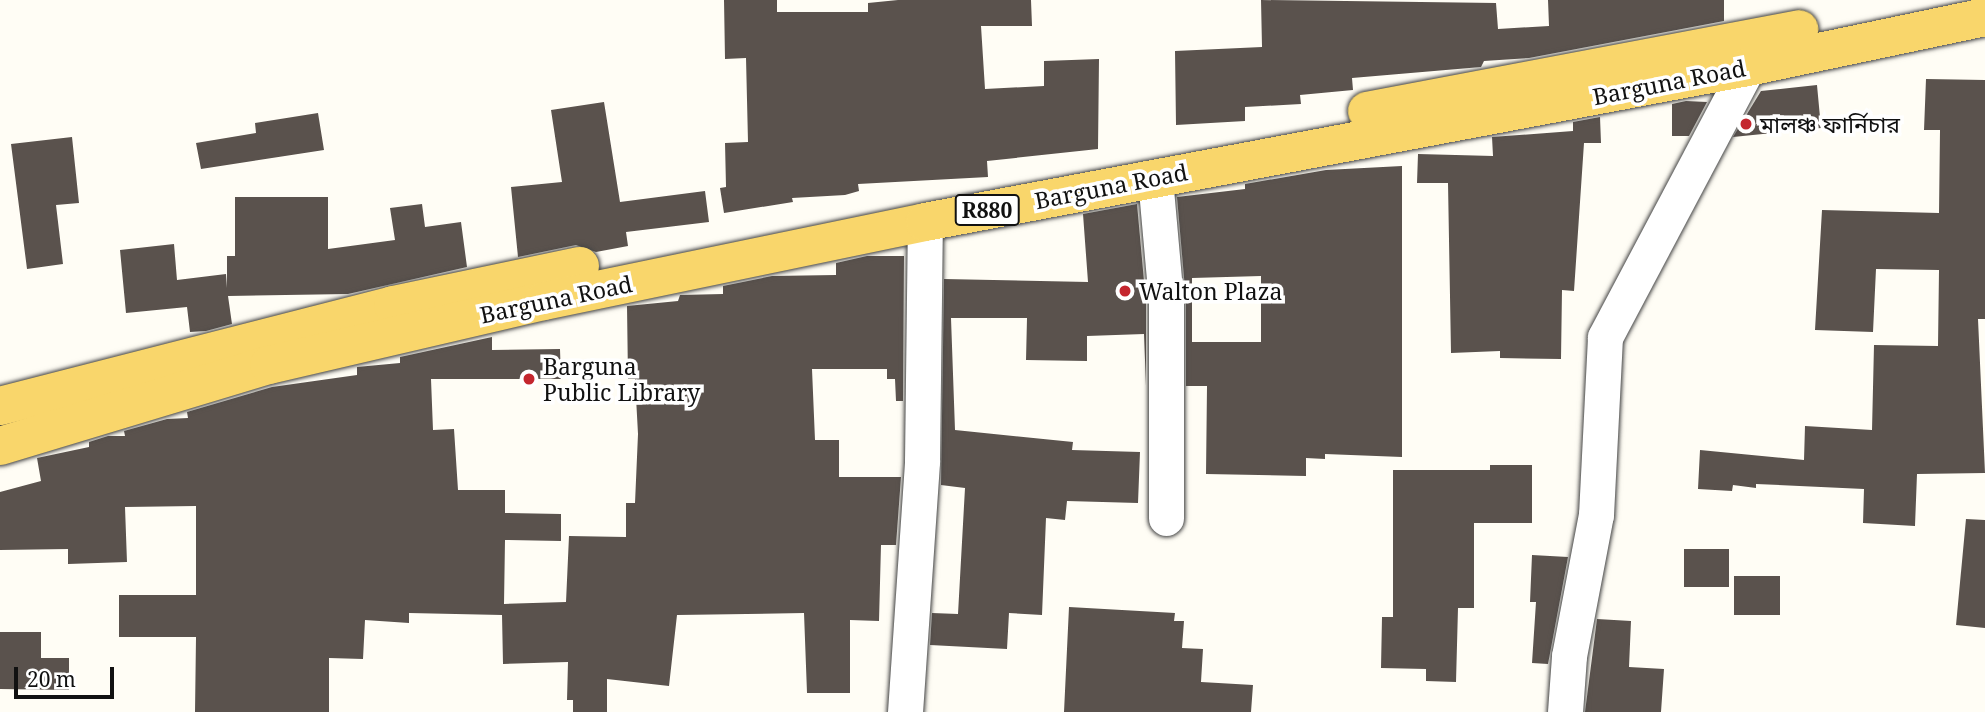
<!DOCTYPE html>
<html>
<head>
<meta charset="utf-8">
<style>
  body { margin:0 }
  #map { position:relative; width:1985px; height:712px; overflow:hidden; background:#fffdf5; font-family:"Noto Serif","Noto Sans Bengali",serif }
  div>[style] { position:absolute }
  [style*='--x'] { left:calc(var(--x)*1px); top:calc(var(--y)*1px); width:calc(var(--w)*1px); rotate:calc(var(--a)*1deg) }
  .building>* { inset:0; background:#5a524d; transform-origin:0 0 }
  .roads { filter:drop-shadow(0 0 2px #444) drop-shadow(0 0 2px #444) }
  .minor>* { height:35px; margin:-17.5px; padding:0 17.5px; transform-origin:17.5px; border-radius:17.5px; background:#fff }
  .primary>* { height:38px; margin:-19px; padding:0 19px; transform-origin:19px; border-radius:19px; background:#f9d66b }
  .dots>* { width:19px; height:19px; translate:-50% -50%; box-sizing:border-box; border:4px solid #fff; border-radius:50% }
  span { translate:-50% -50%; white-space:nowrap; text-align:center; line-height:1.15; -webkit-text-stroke:7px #fff; paint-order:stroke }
  .shield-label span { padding:2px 5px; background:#fff; border:2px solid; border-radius:5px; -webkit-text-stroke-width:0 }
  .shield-label { font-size:21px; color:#111; font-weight:700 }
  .street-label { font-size:23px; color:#111 }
  .poi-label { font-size:23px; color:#111 }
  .left { translate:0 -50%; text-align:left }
  .scale { position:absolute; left:14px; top:667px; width:100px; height:32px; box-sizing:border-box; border:4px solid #111; border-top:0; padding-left:9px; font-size:21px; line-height:24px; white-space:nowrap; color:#111; -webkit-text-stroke:5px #fff; paint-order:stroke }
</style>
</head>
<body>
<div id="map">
  <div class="building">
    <div style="clip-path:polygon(724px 0,777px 0,777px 12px,868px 12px,868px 3px,898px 0,1031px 0,1032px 26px,981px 26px,985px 89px,1044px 86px,1044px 61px,1099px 59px,1098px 149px,987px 161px,988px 177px,858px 184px,859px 191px,845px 195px,792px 198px,793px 202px,724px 213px,720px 188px,726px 187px,725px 143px,748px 142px,746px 58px,725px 59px)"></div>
    <div style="clip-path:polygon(1261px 0,1496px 3px,1498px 29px,1549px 26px,1548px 0,1724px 0,1724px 21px,1529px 58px,1484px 61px,1481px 67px,1352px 78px,1353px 90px,1300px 95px,1301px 104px,1245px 107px,1245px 121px,1176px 125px,1175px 51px,1262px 47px)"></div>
    <div style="clip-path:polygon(1926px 79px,1985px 80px,1985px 319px,1978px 319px,1985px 473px,1917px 474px,1915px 526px,1863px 523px,1864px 489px,1756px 484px,1756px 488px,1733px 485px,1732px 491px,1698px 489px,1700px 450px,1804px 460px,1805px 426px,1872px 430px,1874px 345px,1938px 346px,1939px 270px,1876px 269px,1873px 332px,1815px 330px,1822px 210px,1939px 213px,1940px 130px,1924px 130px)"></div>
    <div style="clip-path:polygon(1817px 85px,1821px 128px,1733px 137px,1761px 91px)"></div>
    <div style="clip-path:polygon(1686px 101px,1707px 102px,1689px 136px,1672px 136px,1672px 104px)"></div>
    <div style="clip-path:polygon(604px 102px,620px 202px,705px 191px,709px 222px,626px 232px,628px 246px,596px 252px,576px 245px,518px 257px,511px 187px,562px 182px,551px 110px)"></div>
    <div style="clip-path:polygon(318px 113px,324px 150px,201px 169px,196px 143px,256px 133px,255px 123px)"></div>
    <div style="clip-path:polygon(1600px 117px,1601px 143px,1584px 143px,1574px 291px,1562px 290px,1561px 359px,1500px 358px,1500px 351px,1451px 353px,1448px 183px,1417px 183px,1418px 154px,1493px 156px,1492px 137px,1573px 131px,1573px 122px)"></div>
    <div style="clip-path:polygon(72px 137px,79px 203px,56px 205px,63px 264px,27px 269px,11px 144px)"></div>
    <div style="clip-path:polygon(evenodd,1402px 166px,1402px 457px,1325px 454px,1325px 459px,1306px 458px,1306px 476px,1206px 474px,1207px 386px,1186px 386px,1186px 300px,1177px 197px,1245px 189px,1245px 184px,1326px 170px,1402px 166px,1261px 276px,1261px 342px,1192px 342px,1192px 278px,1261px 276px)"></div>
    <div style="clip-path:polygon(235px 197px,328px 197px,328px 249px,395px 240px,390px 208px,422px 204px,425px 227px,461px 222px,467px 267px,348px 294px,228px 296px,232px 324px,206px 331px,190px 332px,187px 307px,126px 313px,120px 250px,174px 244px,177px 280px,226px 274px,227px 288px,227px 256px,235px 256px)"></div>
    <div style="clip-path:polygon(1137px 204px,1146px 303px,1146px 386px,1144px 334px,1087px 336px,1087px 361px,1026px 360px,1027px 318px,951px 318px,955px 430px,1073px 442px,1072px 450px,1140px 452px,1138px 503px,1067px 501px,1065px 520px,1046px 518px,1042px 615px,1009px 613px,1007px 649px,930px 645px,932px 613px,958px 614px,965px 488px,941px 485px,944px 279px,1088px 282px,1083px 214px)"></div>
    <div style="clip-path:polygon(867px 256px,904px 256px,903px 401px,896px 401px,895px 379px,887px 379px,887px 369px,812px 369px,815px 440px,839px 440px,839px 477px,901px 477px,896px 545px,881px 545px,879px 621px,850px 620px,850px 693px,807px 693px,804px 613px,677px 615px,669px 686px,607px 679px,607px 712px,573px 712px,573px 700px,567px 700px,568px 662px,503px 664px,502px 615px,409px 613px,409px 623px,365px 620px,363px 659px,329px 658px,329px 712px,195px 712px,196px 637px,119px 637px,119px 595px,196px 595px,196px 506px,125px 507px,127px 562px,68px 564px,68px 549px,0 550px,0 492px,41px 481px,37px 458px,89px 447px,89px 442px,108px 436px,125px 436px,124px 431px,167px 419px,188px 418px,187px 412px,272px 387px,357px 375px,357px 367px,400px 363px,400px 357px,492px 337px,492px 350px,560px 349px,561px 379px,431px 379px,433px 430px,454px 429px,458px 490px,505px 490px,505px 513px,561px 514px,561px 541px,505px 540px,504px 604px,566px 602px,569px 536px,626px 537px,626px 503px,635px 503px,638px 434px,635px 379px,628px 379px,627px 306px,678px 301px,680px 295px,723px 294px,723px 286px,772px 276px,836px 275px,836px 263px)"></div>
    <div style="clip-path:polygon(1490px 465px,1532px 465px,1532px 523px,1474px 523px,1474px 608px,1458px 608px,1456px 682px,1426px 681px,1426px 669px,1381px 668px,1382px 617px,1393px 617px,1393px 470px,1490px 470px)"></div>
    <div style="clip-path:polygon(1966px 519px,1985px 520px,1985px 628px,1956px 625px)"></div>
    <div style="left:1684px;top:549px;width:45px;height:38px"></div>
    <div style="clip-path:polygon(1532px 555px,1568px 557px,1548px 664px,1532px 663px,1536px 602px,1530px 602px)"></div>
    <div style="left:1734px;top:576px;width:46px;height:39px"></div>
    <div style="clip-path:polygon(1069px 607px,1175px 613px,1174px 621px,1184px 621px,1182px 648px,1203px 649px,1201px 682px,1253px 685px,1251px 712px,1064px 712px)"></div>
    <div style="clip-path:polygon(1597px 619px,1631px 621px,1629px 667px,1664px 669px,1661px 712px,1585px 712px)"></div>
    <div style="clip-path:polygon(0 632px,41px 632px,41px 658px,69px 658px,69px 690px,0 689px)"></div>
  </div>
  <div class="roads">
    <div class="minor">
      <div style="--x:1155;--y:178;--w:124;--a:84.9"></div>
      <div style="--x:1166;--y:302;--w:216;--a:90"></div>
      <div style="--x:905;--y:712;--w:252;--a:-86.1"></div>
      <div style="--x:922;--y:461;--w:239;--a:-89.3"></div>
      <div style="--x:1565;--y:712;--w:56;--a:-85.9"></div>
      <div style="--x:1569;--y:656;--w:144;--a:-79.2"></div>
      <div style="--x:1596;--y:515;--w:178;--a:-87.1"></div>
      <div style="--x:1605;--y:337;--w:306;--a:-62.1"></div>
    </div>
    <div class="primary">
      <div style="--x:1367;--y:111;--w:440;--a:-10.7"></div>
      <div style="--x:0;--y:406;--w:406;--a:-14.4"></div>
      <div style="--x:393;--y:305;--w:191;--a:-11.8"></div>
      <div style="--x:0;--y:446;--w:281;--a:-16.8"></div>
      <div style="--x:269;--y:365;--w:282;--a:-13.1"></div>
      <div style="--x:544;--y:301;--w:389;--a:-11.7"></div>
      <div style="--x:925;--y:222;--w:837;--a:-10.67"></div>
      <div style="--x:1748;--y:67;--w:242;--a:-11.9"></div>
    </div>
  </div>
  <div class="dots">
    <div style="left:1746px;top:124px;background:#c4262e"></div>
    <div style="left:1125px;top:291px;background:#c4262e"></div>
    <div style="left:529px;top:379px;background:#c4262e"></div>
  </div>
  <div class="shield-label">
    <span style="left:987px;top:210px">R880</span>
  </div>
  <div class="street-label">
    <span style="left:1669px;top:82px;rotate:-11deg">Barguna Road</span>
    <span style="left:1111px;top:186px;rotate:-11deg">Barguna Road</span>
    <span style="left:556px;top:299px;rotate:-12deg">Barguna Road</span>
  </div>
  <div class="poi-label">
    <span class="left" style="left:1760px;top:124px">মালঞ্চ ফার্নিচার</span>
    <span class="left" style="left:1139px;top:291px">Walton Plaza</span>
    <span class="left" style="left:543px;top:379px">Barguna<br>Public Library</span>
  </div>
  <div class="scale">20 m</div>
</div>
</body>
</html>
